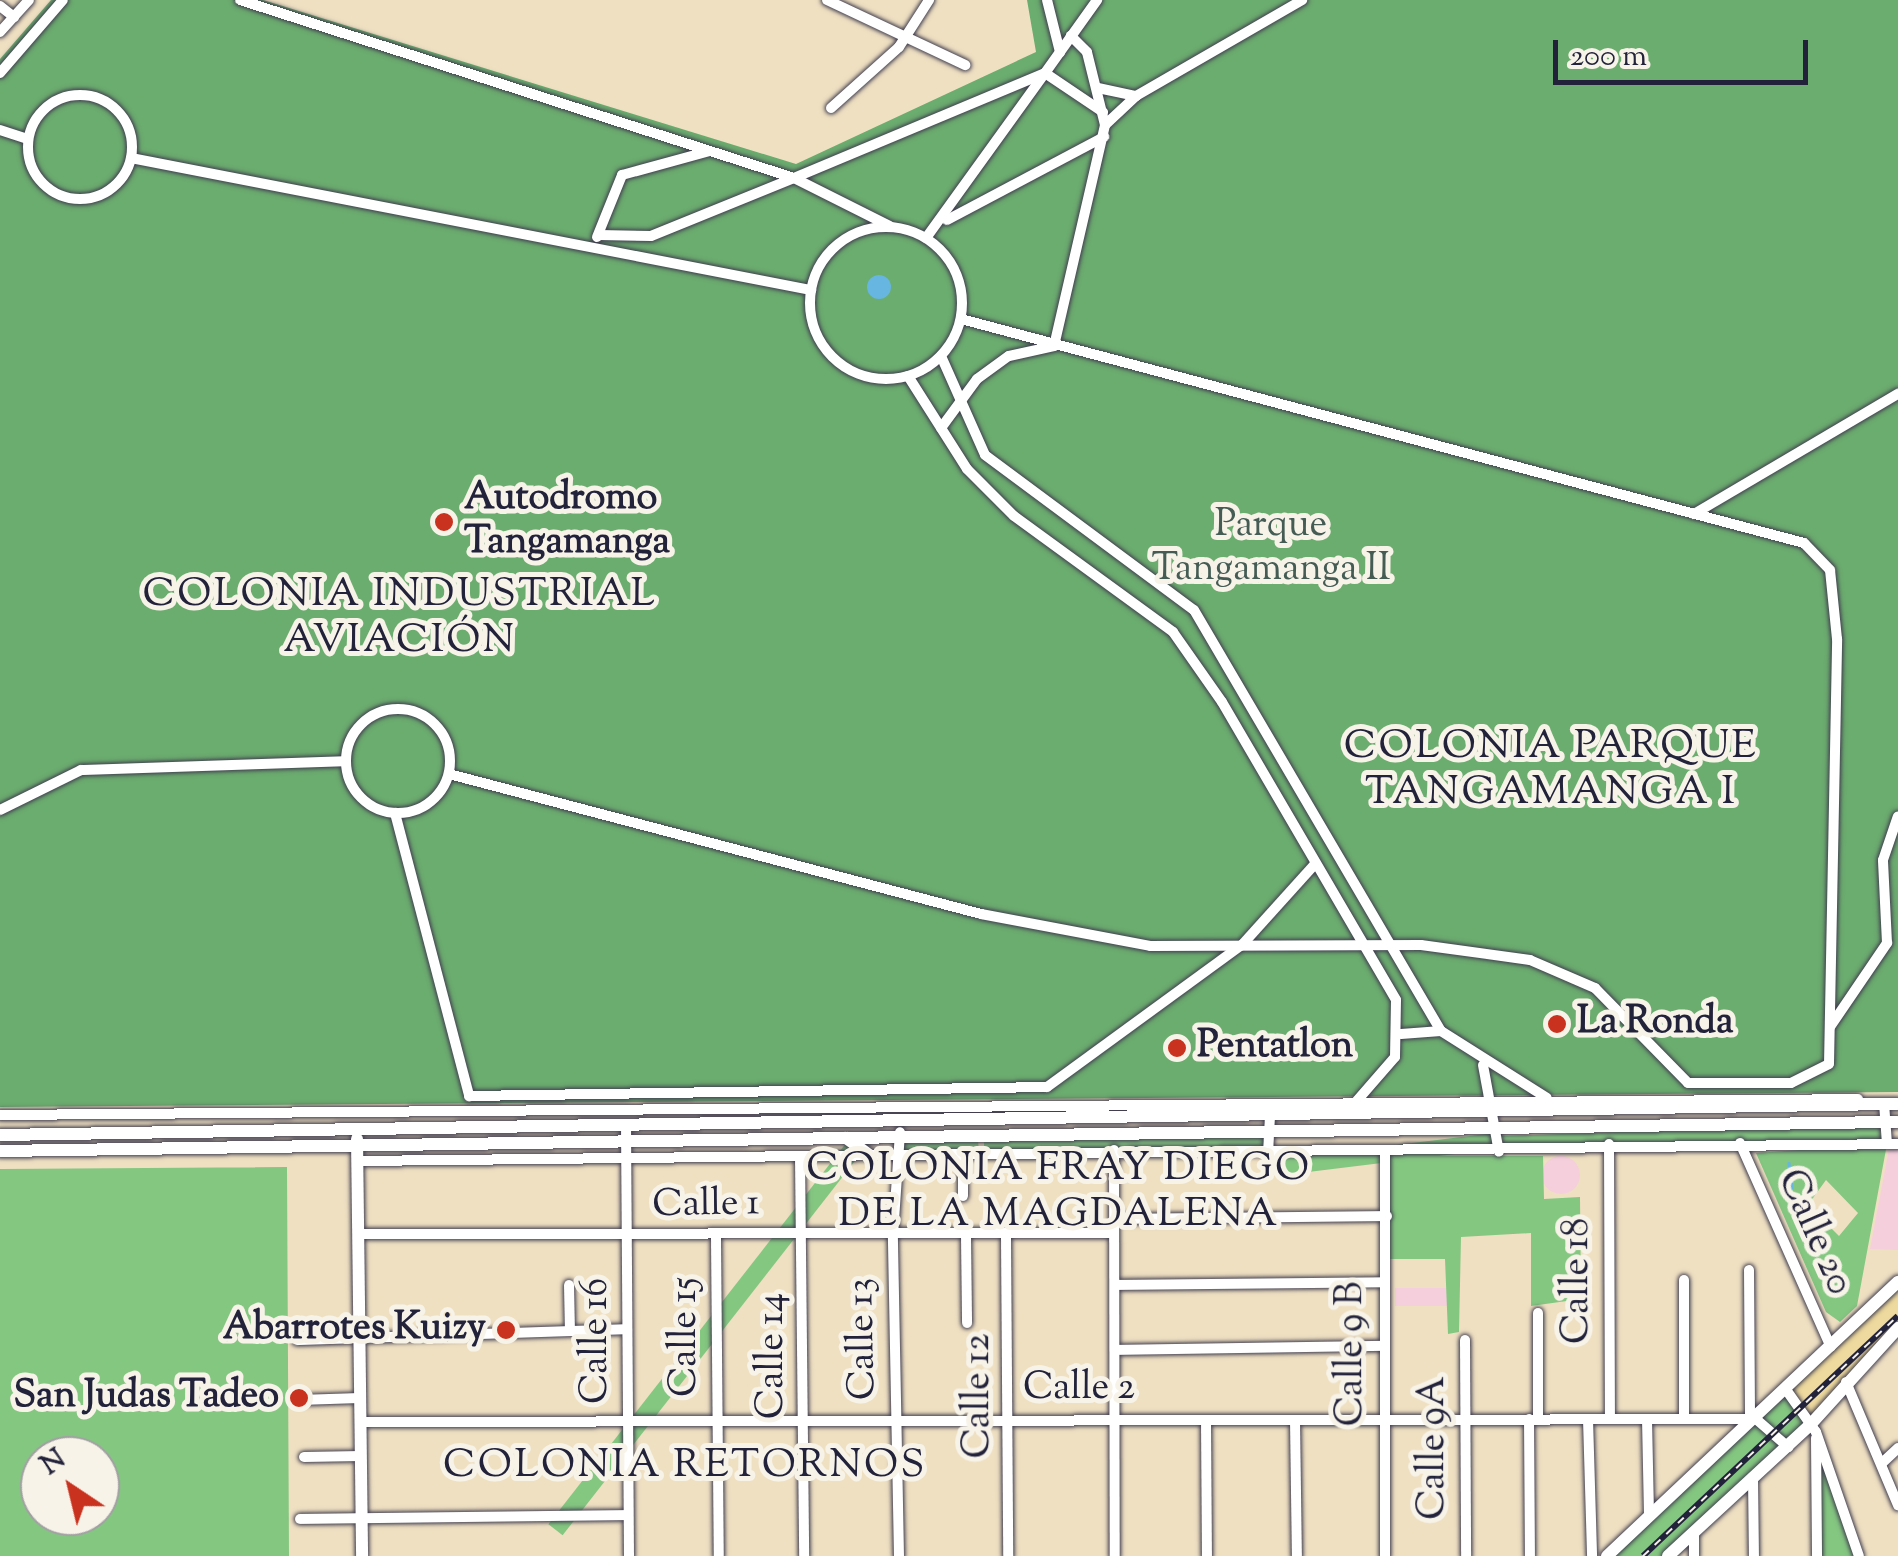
<!DOCTYPE html>
<html>
<head>
<meta charset="utf-8">
<style>
  body { margin:0 }
  #map { position:relative; width:1898px; height:1556px; overflow:hidden; background:#efe0c2; font-family:"Sorts Mill Goudy",serif }
  div>[style] { position:absolute }
  [style*='--x'] { left:calc(var(--x)*1px); top:calc(var(--y)*1px); width:calc(var(--w)*1px); rotate:calc(var(--a)*1deg) }
  .built>* { inset:0; background:#f5cfdb; transform-origin:0 0 }
  .round { border-radius:50% }
  .green>* { inset:0; background:#84c781; transform-origin:0 0 }
  .forest>* { inset:0; background:#6bac6f }
  .sand>* { inset:0; background:#eeda9e }
  .water>* { inset:0; background:#67b5e1 }
  .stream>* { height:2.5px; margin:-1.25px; padding:0 1.25px; transform-origin:1.25px; border-radius:1.25px; background:#67b5e1 }
  .roads { filter:drop-shadow(0 0 2px #413e4f) drop-shadow(0 0 2px #413e4f) }
  .minor>* { height:10px; margin:-5px; padding:0 5px; transform-origin:5px; border-radius:5px; background:#fff }
  .minor>.ring { margin:-5px; padding:0; box-sizing:content-box; background:none; border:10px solid #fff; border-radius:50% }
  .major>* { height:12px; margin:-6px; padding:0 6px; transform-origin:6px; border-radius:6px; background:#fff }
  .rail>* { height:6px; margin-top:-3px; transform-origin:0; background:repeating-linear-gradient(90deg,#f7f3e8 0 8px,#22223b 0 16px); box-sizing:border-box; border-block:2px solid #22223b }
  .dots>* { width:28px; height:28px; translate:-50% -50%; box-sizing:border-box; border:5px solid #f7f3e8; border-radius:50% }
  span { translate:-50% -50%; white-space:nowrap; text-align:center; line-height:1.15; -webkit-text-stroke:10px #f7f3e8; paint-order:stroke }
  .poi-label { font-size:38px; color:#22223b; font-weight:700 }
  .left { translate:0 -50%; text-align:left }
  .right { translate:-100% -50%; text-align:right }
  .park-label { font-size:38px; color:#445c54 }
  .street-label { font-size:38px; color:#22223b }
  .neighbourhood-label { font-size:40px; color:#22223b; letter-spacing:2.5px }
  .north { position:absolute; left:20px; top:1436px; width:100px; height:100px; box-sizing:border-box; background:#f7f3e8; border:2px solid #a29fa3; border-radius:50%; rotate:325deg; font-size:28px; font-weight:700; line-height:40px; text-align:center; color:#22223b }
  .north::after { content:''; display:block; margin:auto; width:35px; height:45px; background:#c8321e; clip-path:polygon(50% 0,100% 100%,50% 72%,0 100%) }
  .scale { position:absolute; left:1553px; top:40px; width:255px; height:45px; box-sizing:border-box; border:5px solid #22223b; border-top:0; padding-left:12px; font-size:30px; line-height:35px; white-space:nowrap; color:#22223b; -webkit-text-stroke:8px #f7f3e8; paint-order:stroke }
</style>
</head>
<body>
<div id="map">
  <div class="built">
    <div style="clip-path:polygon(1889px 1149px,1898px 1149px,1898px 1250px,1870px 1249px)"></div>
    <div class="round" style="left:1542px;top:1156px;width:38px;height:38px"></div>
    <div style="left:1447px;top:1288px;width:18px;height:52px;rotate:90deg"></div>
  </div>
  <div class="green">
    <div style="clip-path:polygon(1880px 1123px,1881px 1140px,1503px 1148px,1502px 1136px)"></div>
    <div style="left:1494px;top:1133px;width:16px;height:222px;rotate:83deg"></div>
    <div style="clip-path:polygon(1266px 1136px,1265px 1150px,984px 1152px,984px 1141px)"></div>
    <div style="clip-path:polygon(978px 1140px,979px 1152px,903px 1152px,903px 1142px)"></div>
    <div style="left:847px;top:1142px;width:18px;height:485px;rotate:38deg"></div>
    <div style="clip-path:polygon(evenodd,1887px 1144px,1857px 1306px,1840px 1322px,1826px 1312px,1756px 1153px,1887px 1144px,1826px 1180px,1858px 1213px,1839px 1236px,1808px 1205px,1826px 1180px)"></div>
    <div style="clip-path:polygon(1388px 1156px,1543px 1156px,1544px 1199px,1580px 1197px,1581px 1299px,1531px 1306px,1531px 1233px,1461px 1237px,1459px 1332px,1448px 1334px,1445px 1259px,1387px 1259px)"></div>
    <div style="clip-path:polygon(evenodd,287px 1167px,289px 1556px,0 1556px,0 1169px,287px 1167px,40px 1456px,100px 1456px,100px 1516px,40px 1516px,40px 1456px)"></div>
    <div style="clip-path:polygon(1787px 1395px,1807px 1424px,1788px 1442px,1761px 1418px)"></div>
    <div style="clip-path:polygon(1756px 1423px,1783px 1446px,1667px 1556px,1612px 1556px)"></div>
    <div style="clip-path:polygon(1821px 1455px,1856px 1556px,1820px 1556px)"></div>
  </div>
  <div class="forest">
    <div style="clip-path:polygon(51px 0,263px 0,796px 164px,1036px 52px,1027px 0,1898px 0,1898px 1092px,0 1107px,0 59px)"></div>
  </div>
  <div class="sand">
    <div style="clip-path:polygon(1898px 1287px,1898px 1327px,1812px 1420px,1791px 1391px)"></div>
  </div>
  <div class="water">
    <div class="round" style="left:867px;top:275px;width:24px;height:24px"></div>
  </div>
  <div class="stream">
    <div style="--x:1789;--y:1163;--w:25;--a:83"></div>
  </div>
  <div class="roads">
    <div class="minor">
      <div style="--x:240;--y:0;--w:582;--a:17.81"></div>
      <div style="--x:794;--y:178;--w:272;--a:-22.7"></div>
      <div style="--x:1045;--y:73;--w:90;--a:-54.5"></div>
      <div style="--x:827;--y:0;--w:153;--a:25.2"></div>
      <div style="--x:1047;--y:0;--w:54;--a:76"></div>
      <div style="--x:0;--y:6;--w:18;--a:38"></div>
      <div style="--x:0;--y:32;--w:43;--a:-47.8"></div>
      <div style="--x:0;--y:73;--w:96;--a:-49.2"></div>
      <div style="--x:1098;--y:88;--w:39;--a:12"></div>
      <div class="ring" style="left:28px;top:95px;width:94px;height:94px"></div>
      <div style="--x:831;--y:108;--w:91;--a:-41.9"></div>
      <div style="--x:899;--y:47;--w:56;--a:-57.4"></div>
      <div style="--x:1105;--y:125;--w:42;--a:-43.1"></div>
      <div style="--x:1136;--y:96;--w:192;--a:-30"></div>
      <div style="--x:0;--y:130;--w:29;--a:18"></div>
      <div style="--x:131;--y:158;--w:693;--a:10.99"></div>
      <div style="--x:947;--y:220;--w:178;--a:-27.9"></div>
      <div class="ring" style="left:810px;top:227px;width:142px;height:142px"></div>
      <div style="--x:599;--y:235;--w:52;--a:1.1"></div>
      <div style="--x:651;--y:236;--w:154;--a:-22.1"></div>
      <div style="--x:794;--y:178;--w:107;--a:26.6"></div>
      <div style="--x:597;--y:237;--w:67;--a:-68"></div>
      <div style="--x:622;--y:175;--w:91;--a:-15.3"></div>
      <div style="--x:926;--y:238;--w:203;--a:-54.2"></div>
      <div style="--x:1045;--y:73;--w:70;--a:33.9"></div>
      <div style="--x:941;--y:356;--w:108;--a:66"></div>
      <div style="--x:985;--y:455;--w:260;--a:36.6"></div>
      <div style="--x:1194;--y:610;--w:488;--a:59.6"></div>
      <div style="--x:1441;--y:1031;--w:125;--a:32.3"></div>
      <div style="--x:908;--y:376;--w:110;--a:57.6"></div>
      <div style="--x:967;--y:469;--w:66;--a:45"></div>
      <div style="--x:1014;--y:516;--w:197;--a:36.1"></div>
      <div style="--x:1173;--y:632;--w:85;--a:55"></div>
      <div style="--x:1222;--y:702;--w:345;--a:59.7"></div>
      <div style="--x:1396;--y:1000;--w:57;--a:91"></div>
      <div style="--x:1395;--y:1057;--w:61;--a:131"></div>
      <div style="--x:941;--y:428;--w:61;--a:-53.7"></div>
      <div style="--x:977;--y:379;--w:39;--a:-36"></div>
      <div style="--x:1009;--y:356;--w:46;--a:-12.5"></div>
      <div style="--x:1054;--y:346;--w:227;--a:-77"></div>
      <div style="--x:1105;--y:125;--w:75;--a:-103.9"></div>
      <div style="--x:1087;--y:52;--w:23;--a:-135"></div>
      <div style="--x:1694;--y:514;--w:237;--a:-30.5"></div>
      <div class="ring" style="left:346px;top:709px;width:94px;height:94px"></div>
      <div style="--x:449;--y:774;--w:550;--a:14.74"></div>
      <div style="--x:981;--y:914;--w:172;--a:10.7"></div>
      <div style="--x:1150;--y:946;--w:271;--a:-0.2"></div>
      <div style="--x:1421;--y:945;--w:110;--a:7.8"></div>
      <div style="--x:1530;--y:960;--w:71;--a:23.3"></div>
      <div style="--x:1595;--y:988;--w:133;--a:45.6"></div>
      <div style="--x:1688;--y:1083;--w:103;--a:0"></div>
      <div style="--x:1791;--y:1083;--w:42;--a:-26.6"></div>
      <div style="--x:1829;--y:1064;--w:425;--a:-88.9"></div>
      <div style="--x:1837;--y:639;--w:69;--a:-95.8"></div>
      <div style="--x:1830;--y:570;--w:37;--a:-134"></div>
      <div style="--x:1804;--y:543;--w:872;--a:-165.12"></div>
      <div style="--x:0;--y:810;--w:90;--a:-26.3"></div>
      <div style="--x:81;--y:770;--w:265;--a:-1.9"></div>
      <div style="--x:395;--y:813;--w:293;--a:75.3"></div>
      <div style="--x:469;--y:1096;--w:578;--a:-0.89"></div>
      <div style="--x:1047;--y:1087;--w:241;--a:-36.1"></div>
      <div style="--x:1242;--y:945;--w:109;--a:-48"></div>
      <div style="--x:1830;--y:1027;--w:102;--a:-55.8"></div>
      <div style="--x:1887;--y:943;--w:83;--a:-92.8"></div>
      <div style="--x:1883;--y:860;--w:46;--a:-71.2"></div>
      <div style="--x:1401;--y:1034;--w:40;--a:-4.3"></div>
      <div style="--x:1483;--y:1065;--w:88;--a:79.6"></div>
      <div style="--x:1884;--y:1103;--w:41;--a:85.8"></div>
      <div style="--x:0;--y:1115;--w:1858;--a:-0.49"></div>
      <div style="--x:626;--y:1126;--w:430;--a:89.6"></div>
      <div style="--x:1740;--y:1143;--w:223;--a:66"></div>
      <div style="--x:1609;--y:1144;--w:275;--a:89.8"></div>
      <div style="--x:1114;--y:1150;--w:406;--a:89.9"></div>
      <div style="--x:1268;--y:1154;--w:39;--a:-87"></div>
      <div style="--x:800;--y:1156;--w:400;--a:89.4"></div>
      <div style="--x:357;--y:1161;--w:1541;--a:-0.63"></div>
      <div style="--x:963;--y:1196;--w:42;--a:-90"></div>
      <div style="--x:1115;--y:1219;--w:272;--a:-0.6"></div>
      <div style="--x:358;--y:1234;--w:756;--a:-0.08"></div>
      <div style="--x:966;--y:1236;--w:87;--a:89.3"></div>
      <div style="--x:1006;--y:1236;--w:320;--a:89.6"></div>
      <div style="--x:716;--y:1237;--w:319;--a:89.5"></div>
      <div style="--x:1749;--y:1270;--w:148;--a:89.6"></div>
      <div style="--x:569;--y:1285;--w:46;--a:88.8"></div>
      <div style="--x:1115;--y:1285;--w:267;--a:-0.6"></div>
      <div style="--x:1538;--y:1313;--w:106;--a:90"></div>
      <div style="--x:297;--y:1340;--w:330;--a:-1.9"></div>
      <div style="--x:1465;--y:1340;--w:216;--a:89.7"></div>
      <div style="--x:1115;--y:1350;--w:268;--a:-0.9"></div>
      <div style="--x:1846;--y:1382;--w:134;--a:67.1"></div>
      <div style="--x:1787;--y:1391;--w:50;--a:54.7"></div>
      <div style="--x:1816;--y:1432;--w:131;--a:70.9"></div>
      <div style="--x:299;--y:1400;--w:61;--a:-1.9"></div>
      <div style="--x:1529;--y:1419;--w:137;--a:89.6"></div>
      <div style="--x:1588;--y:1419;--w:137;--a:88.3"></div>
      <div style="--x:1647;--y:1419;--w:97;--a:88.8"></div>
      <div style="--x:1684;--y:1419;--w:139;--a:-90"></div>
      <div style="--x:1206;--y:1420;--w:136;--a:89.6"></div>
      <div style="--x:1295;--y:1420;--w:136;--a:89.2"></div>
      <div style="--x:361;--y:1422;--w:1395;--a:-0.12"></div>
      <div style="--x:1756;--y:1419;--w:43;--a:41.2"></div>
      <div style="--x:1816;--y:1438;--w:118;--a:89.5"></div>
      <div style="--x:304;--y:1457;--w:57;--a:-1"></div>
      <div style="--x:1882;--y:1463;--w:22;--a:-43"></div>
      <div style="--x:1753;--y:1478;--w:78;--a:89.3"></div>
      <div style="--x:300;--y:1519;--w:328;--a:-0.7"></div>
      <div style="--x:1694;--y:1533;--w:23;--a:90"></div>
      <div style="--x:899;--y:1556;--w:321;--a:-91.1"></div>
      <div style="--x:893;--y:1235;--w:103;--a:-86.1"></div>
      <div style="--x:1385;--y:1556;--w:403;--a:-90"></div>
    </div>
    <div class="major">
      <div style="--x:0;--y:1135;--w:1898;--a:-0.94"></div>
      <div style="--x:846;--y:1138;--w:31;--a:36"></div>
      <div style="--x:357;--y:1139;--w:417;--a:89.3"></div>
      <div style="--x:0;--y:1151;--w:1898;--a:-0.88"></div>
      <div style="--x:1607;--y:1556;--w:400;--a:-43.3"></div>
      <div style="--x:1668;--y:1556;--w:195;--a:-42.7"></div>
      <div style="--x:1811;--y:1424;--w:130;--a:-47.8"></div>
    </div>
  </div>
  <div class="rail">
    <div style="--x:1643;--y:1556;--w:350;--a:-43.3"></div>
  </div>
  <div class="dots">
    <div style="left:444px;top:522px;background:#c8321e"></div>
    <div style="left:1557px;top:1024px;background:#c8321e"></div>
    <div style="left:1177px;top:1048px;background:#c8321e"></div>
    <div style="left:506px;top:1330px;background:#c8321e"></div>
    <div style="left:299px;top:1398px;background:#c8321e"></div>
  </div>
  <div class="poi-label">
    <span class="left" style="left:464px;top:522px">Autodromo<br>Tangamanga</span>
    <span class="left" style="left:1577px;top:1024px">La Ronda</span>
    <span class="left" style="left:1197px;top:1048px">Pentatlon</span>
    <span class="right" style="left:486px;top:1330px">Abarrotes Kuizy</span>
    <span class="right" style="left:279px;top:1398px">San Judas Tadeo</span>
  </div>
  <div class="park-label">
    <span style="left:1271px;top:549px">Parque<br>Tangamanga II</span>
  </div>
  <div class="street-label">
    <span style="left:706px;top:1206px;rotate:-1deg">Calle 1</span>
    <span style="left:1813px;top:1233px;rotate:66deg">Calle 20</span>
    <span style="left:1579px;top:1281px;rotate:-90deg">Calle 18</span>
    <span style="left:687px;top:1337px;rotate:-90deg">Calle 15</span>
    <span style="left:864px;top:1339px;rotate:-91deg">Calle 13</span>
    <span style="left:598px;top:1341px;rotate:-90deg">Calle 16</span>
    <span style="left:1353px;top:1354px;rotate:-90deg">Calle 9 B</span>
    <span style="left:774px;top:1356px;rotate:-90deg">Calle 14</span>
    <span style="left:1079px;top:1390px">Calle 2</span>
    <span style="left:980px;top:1396px;rotate:-90deg">Calle 12</span>
    <span style="left:1435px;top:1448px;rotate:-90deg">Calle 9A</span>
  </div>
  <div class="neighbourhood-label">
    <span style="left:400px;top:619px">COLONIA INDUSTRIAL<br>AVIACIÓN</span>
    <span style="left:1551px;top:771px">COLONIA PARQUE<br>TANGAMANGA I</span>
    <span style="left:1059px;top:1193px">COLONIA FRAY DIEGO<br>DE LA MAGDALENA</span>
    <span style="left:685px;top:1467px">COLONIA RETORNOS</span>
  </div>
  <div class="north">N</div>
  <div class="scale">200 m</div>
</div>
</body>
</html>
